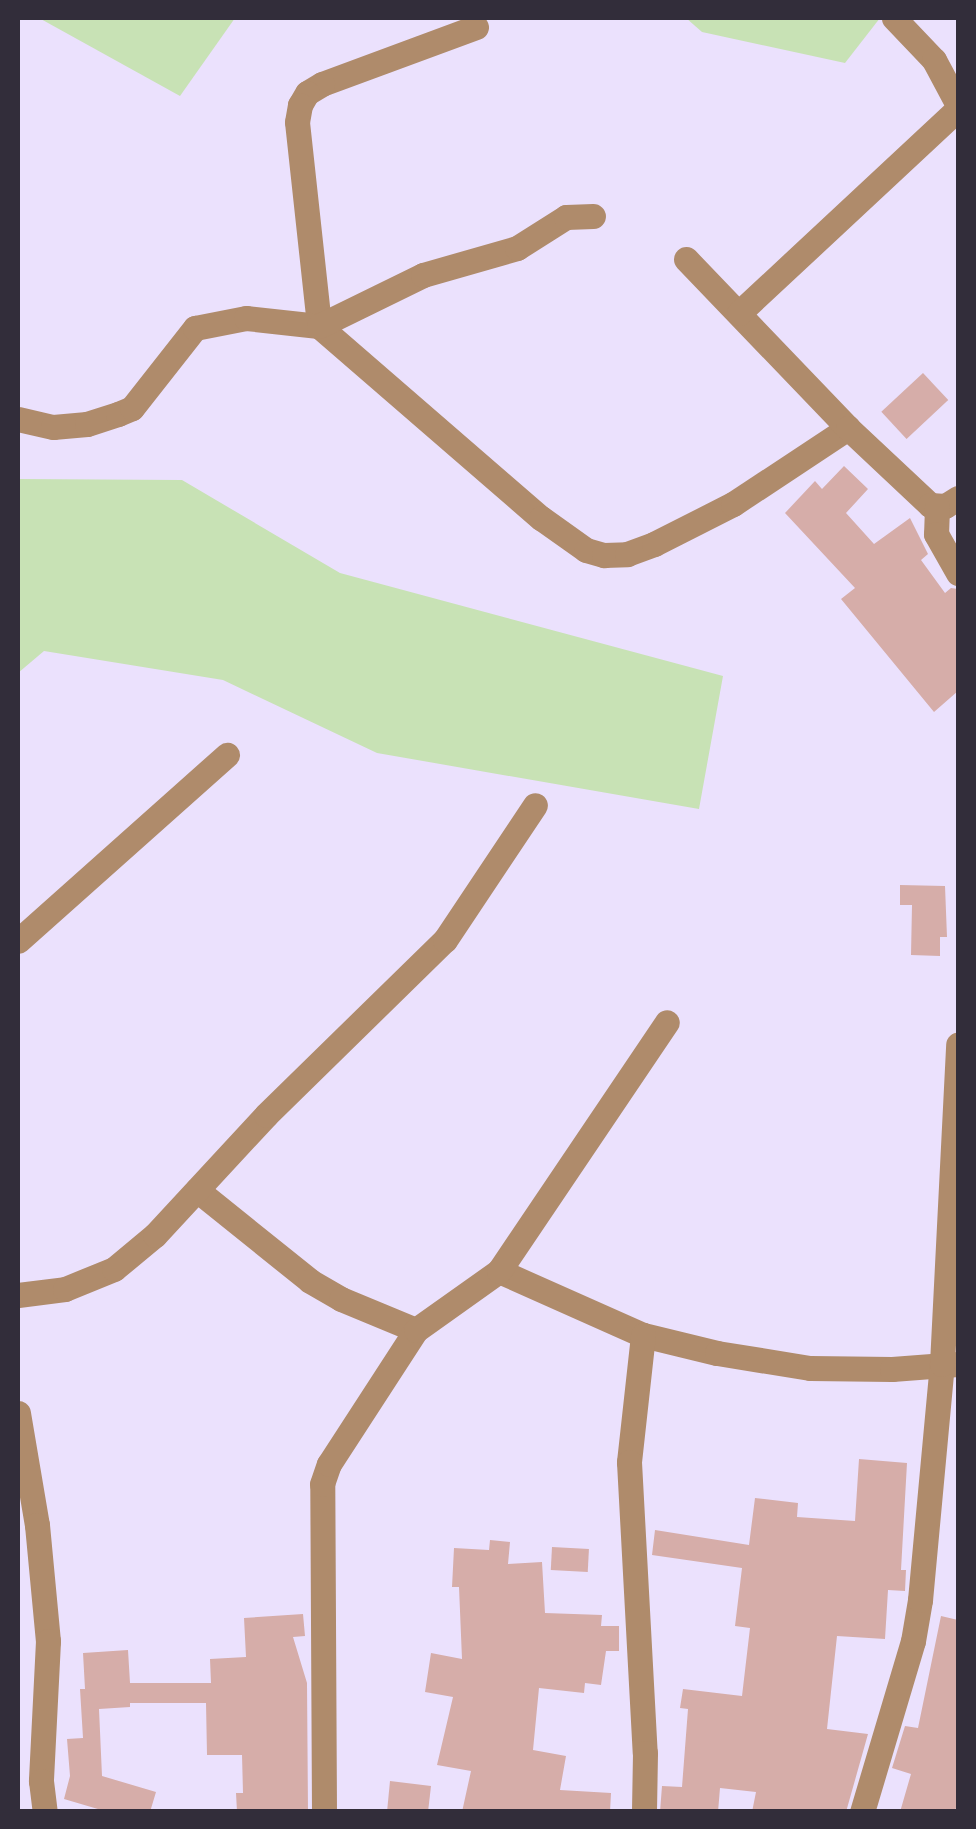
<!DOCTYPE html>
<html>
<head>
<meta charset="utf-8">
<style>
  body { margin:0 }
  #map { position:relative; width:976px; height:1829px; overflow:hidden; background:#ebe1fd; font-family:"DejaVu Sans",sans-serif }
  div>[style] { position:absolute }
  [style*='--x'] { left:calc(var(--x)*1px); top:calc(var(--y)*1px); width:calc(var(--w)*1px); rotate:calc(var(--a)*1deg) }
  .green>* { inset:0; background:#c8e2b5 }
  .building>* { inset:0; background:#d6ada9; transform-origin:0 0 }
  .minor>* { height:25px; margin:-12.5px; padding:0 12.5px; transform-origin:12.5px; border-radius:12.5px; background:#af8b6b }
  span { translate:-50% -50%; white-space:nowrap; text-align:center; line-height:1.15; -webkit-text-stroke:8px #f5f2fa; paint-order:stroke }
  .frame { position:absolute; inset:0; border:20px solid #322d3a; pointer-events:none }
</style>
</head>
<body>
<div id="map">
  <div class="green">
    <div style="clip-path:polygon(39px 18px,235px 18px,180px 96px)"></div>
    <div style="clip-path:polygon(686px 18px,880px 18px,845px 63px,702px 32px)"></div>
    <div style="clip-path:polygon(18px 479px,182px 480px,340px 573px,723px 676px,699px 809px,377px 753px,223px 680px,44px 651px,18px 673px)"></div>
  </div>
  <div class="building">
    <div style="left:923px;top:373px;width:37px;height:57px;rotate:47deg"></div>
    <div style="clip-path:polygon(844px 466px,868px 489px,846px 513px,874px 544px,910px 518px,928px 554px,921px 560px,945px 593px,951px 588px,958px 589px,958px 691px,934px 712px,841px 599px,855px 588px,785px 513px,815px 481px,822px 489px)"></div>
    <div style="clip-path:polygon(900px 885px,945px 886px,947px 937px,940px 937px,940px 956px,911px 955px,912px 905px,900px 905px)"></div>
    <div style="clip-path:polygon(859px 1459px,907px 1463px,901px 1570px,906px 1570px,905px 1591px,888px 1590px,885px 1639px,837px 1636px,827px 1729px,868px 1734px,846px 1812px,752px 1812px,756px 1792px,720px 1788px,718px 1812px,660px 1812px,662px 1786px,682px 1787px,688px 1709px,680px 1708px,683px 1689px,742px 1696px,750px 1628px,735px 1626px,742px 1568px,652px 1555px,655px 1530px,749px 1545px,755px 1498px,798px 1503px,797px 1517px,855px 1521px)"></div>
    <div style="clip-path:polygon(490px 1540px,510px 1542px,508px 1564px,542px 1562px,545px 1613px,602px 1615px,601px 1626px,619px 1626px,619px 1651px,606px 1651px,601px 1685px,585px 1683px,584px 1693px,539px 1688px,533px 1750px,566px 1756px,560px 1790px,611px 1793px,610px 1812px,462px 1812px,471px 1771px,437px 1765px,453px 1697px,425px 1692px,431px 1653px,462px 1659px,459px 1587px,452px 1587px,454px 1548px,489px 1550px)"></div>
    <div style="left:552px;top:1547px;width:37px;height:23px;rotate:3deg"></div>
    <div style="clip-path:polygon(303px 1614px,305px 1636px,293px 1637px,307px 1683px,308px 1812px,237px 1812px,236px 1793px,243px 1793px,242px 1755px,207px 1755px,206px 1703px,130px 1703px,130px 1707px,99px 1709px,102px 1776px,156px 1792px,150px 1812px,108px 1812px,64px 1799px,70px 1776px,67px 1739px,83px 1738px,80px 1689px,85px 1689px,83px 1653px,128px 1650px,130px 1683px,211px 1683px,210px 1659px,246px 1657px,244px 1618px)"></div>
    <div style="clip-path:polygon(941px 1616px,958px 1620px,958px 1799px,955px 1812px,900px 1812px,911px 1774px,892px 1768px,905px 1726px,918px 1728px)"></div>
    <div style="clip-path:polygon(390px 1781px,431px 1786px,428px 1812px,387px 1812px)"></div>
  </div>
  <div class="minor">
    <div style="--x:894;--y:18;--w:58;--a:46.4"></div>
    <div style="--x:934;--y:60;--w:51;--a:61.9"></div>
    <div style="--x:476;--y:27;--w:164;--a:159.7"></div>
    <div style="--x:322;--y:84;--w:17;--a:149"></div>
    <div style="--x:307;--y:93;--w:14;--a:120"></div>
    <div style="--x:300;--y:105;--w:17;--a:100"></div>
    <div style="--x:297;--y:122;--w:205;--a:83.8"></div>
    <div style="--x:319;--y:326;--w:294;--a:40.9"></div>
    <div style="--x:541;--y:518;--w:55;--a:35.4"></div>
    <div style="--x:586;--y:550;--w:19;--a:16"></div>
    <div style="--x:604;--y:555;--w:23;--a:-2"></div>
    <div style="--x:627;--y:554;--w:29;--a:-20"></div>
    <div style="--x:654;--y:544;--w:89;--a:-26.9"></div>
    <div style="--x:733;--y:504;--w:138;--a:-33.5"></div>
    <div style="--x:686;--y:259;--w:234;--a:46.2"></div>
    <div style="--x:848;--y:428;--w:112;--a:43.2"></div>
    <div style="--x:930;--y:505;--w:15;--a:4"></div>
    <div style="--x:945;--y:506;--w:15;--a:-32"></div>
    <div style="--x:739;--y:313;--w:299;--a:-43"></div>
    <div style="--x:18;--y:419;--w:36;--a:13"></div>
    <div style="--x:53;--y:427;--w:34;--a:-5"></div>
    <div style="--x:87;--y:424;--w:33;--a:-18"></div>
    <div style="--x:118;--y:414;--w:15;--a:-23"></div>
    <div style="--x:132;--y:408;--w:102;--a:-51.8"></div>
    <div style="--x:195;--y:328;--w:52;--a:-11.1"></div>
    <div style="--x:246;--y:318;--w:73;--a:6.3"></div>
    <div style="--x:319;--y:326;--w:116;--a:-26.1"></div>
    <div style="--x:423;--y:275;--w:98;--a:-16"></div>
    <div style="--x:517;--y:248;--w:58;--a:-32.3"></div>
    <div style="--x:566;--y:217;--w:27;--a:-2"></div>
    <div style="--x:937;--y:507;--w:27;--a:92"></div>
    <div style="--x:936;--y:534;--w:45;--a:60.6"></div>
    <div style="--x:18;--y:941;--w:280;--a:-41.7"></div>
    <div style="--x:197;--y:1190;--w:145;--a:38.8"></div>
    <div style="--x:310;--y:1281;--w:36;--a:30"></div>
    <div style="--x:341;--y:1299;--w:81;--a:22.5"></div>
    <div style="--x:499;--y:1271;--w:158;--a:24"></div>
    <div style="--x:643;--y:1335;--w:76;--a:13.7"></div>
    <div style="--x:717;--y:1353;--w:94;--a:9.2"></div>
    <div style="--x:810;--y:1368;--w:82;--a:0.7"></div>
    <div style="--x:892;--y:1369;--w:66;--a:-4.3"></div>
    <div style="--x:18;--y:1295;--w:47;--a:-7.3"></div>
    <div style="--x:65;--y:1289;--w:53;--a:-22.2"></div>
    <div style="--x:114;--y:1269;--w:53;--a:-39.7"></div>
    <div style="--x:155;--y:1235;--w:163;--a:-47.2"></div>
    <div style="--x:266;--y:1115;--w:250;--a:-44.4"></div>
    <div style="--x:445;--y:940;--w:162;--a:-56.3"></div>
    <div style="--x:643;--y:1335;--w:128;--a:96.3"></div>
    <div style="--x:629;--y:1462;--w:291;--a:86.9"></div>
    <div style="--x:645;--y:1753;--w:59;--a:91"></div>
    <div style="--x:18;--y:1413;--w:114;--a:80.4"></div>
    <div style="--x:37;--y:1525;--w:117;--a:84.6"></div>
    <div style="--x:48;--y:1641;--w:140;--a:92.9"></div>
    <div style="--x:41;--y:1781;--w:31;--a:83"></div>
    <div style="--x:324;--y:1812;--w:328;--a:-90.3"></div>
    <div style="--x:322;--y:1484;--w:21;--a:-71"></div>
    <div style="--x:329;--y:1464;--w:160;--a:-57"></div>
    <div style="--x:416;--y:1330;--w:102;--a:-35.4"></div>
    <div style="--x:499;--y:1271;--w:300;--a:-56"></div>
    <div style="--x:862;--y:1812;--w:178;--a:-73.4"></div>
    <div style="--x:913;--y:1641;--w:42;--a:-80.3"></div>
    <div style="--x:920;--y:1600;--w:237;--a:-84.7"></div>
    <div style="--x:942;--y:1364;--w:320;--a:-87.1"></div>
  </div>
  <div class="frame"></div>
</div>
</body>
</html>
